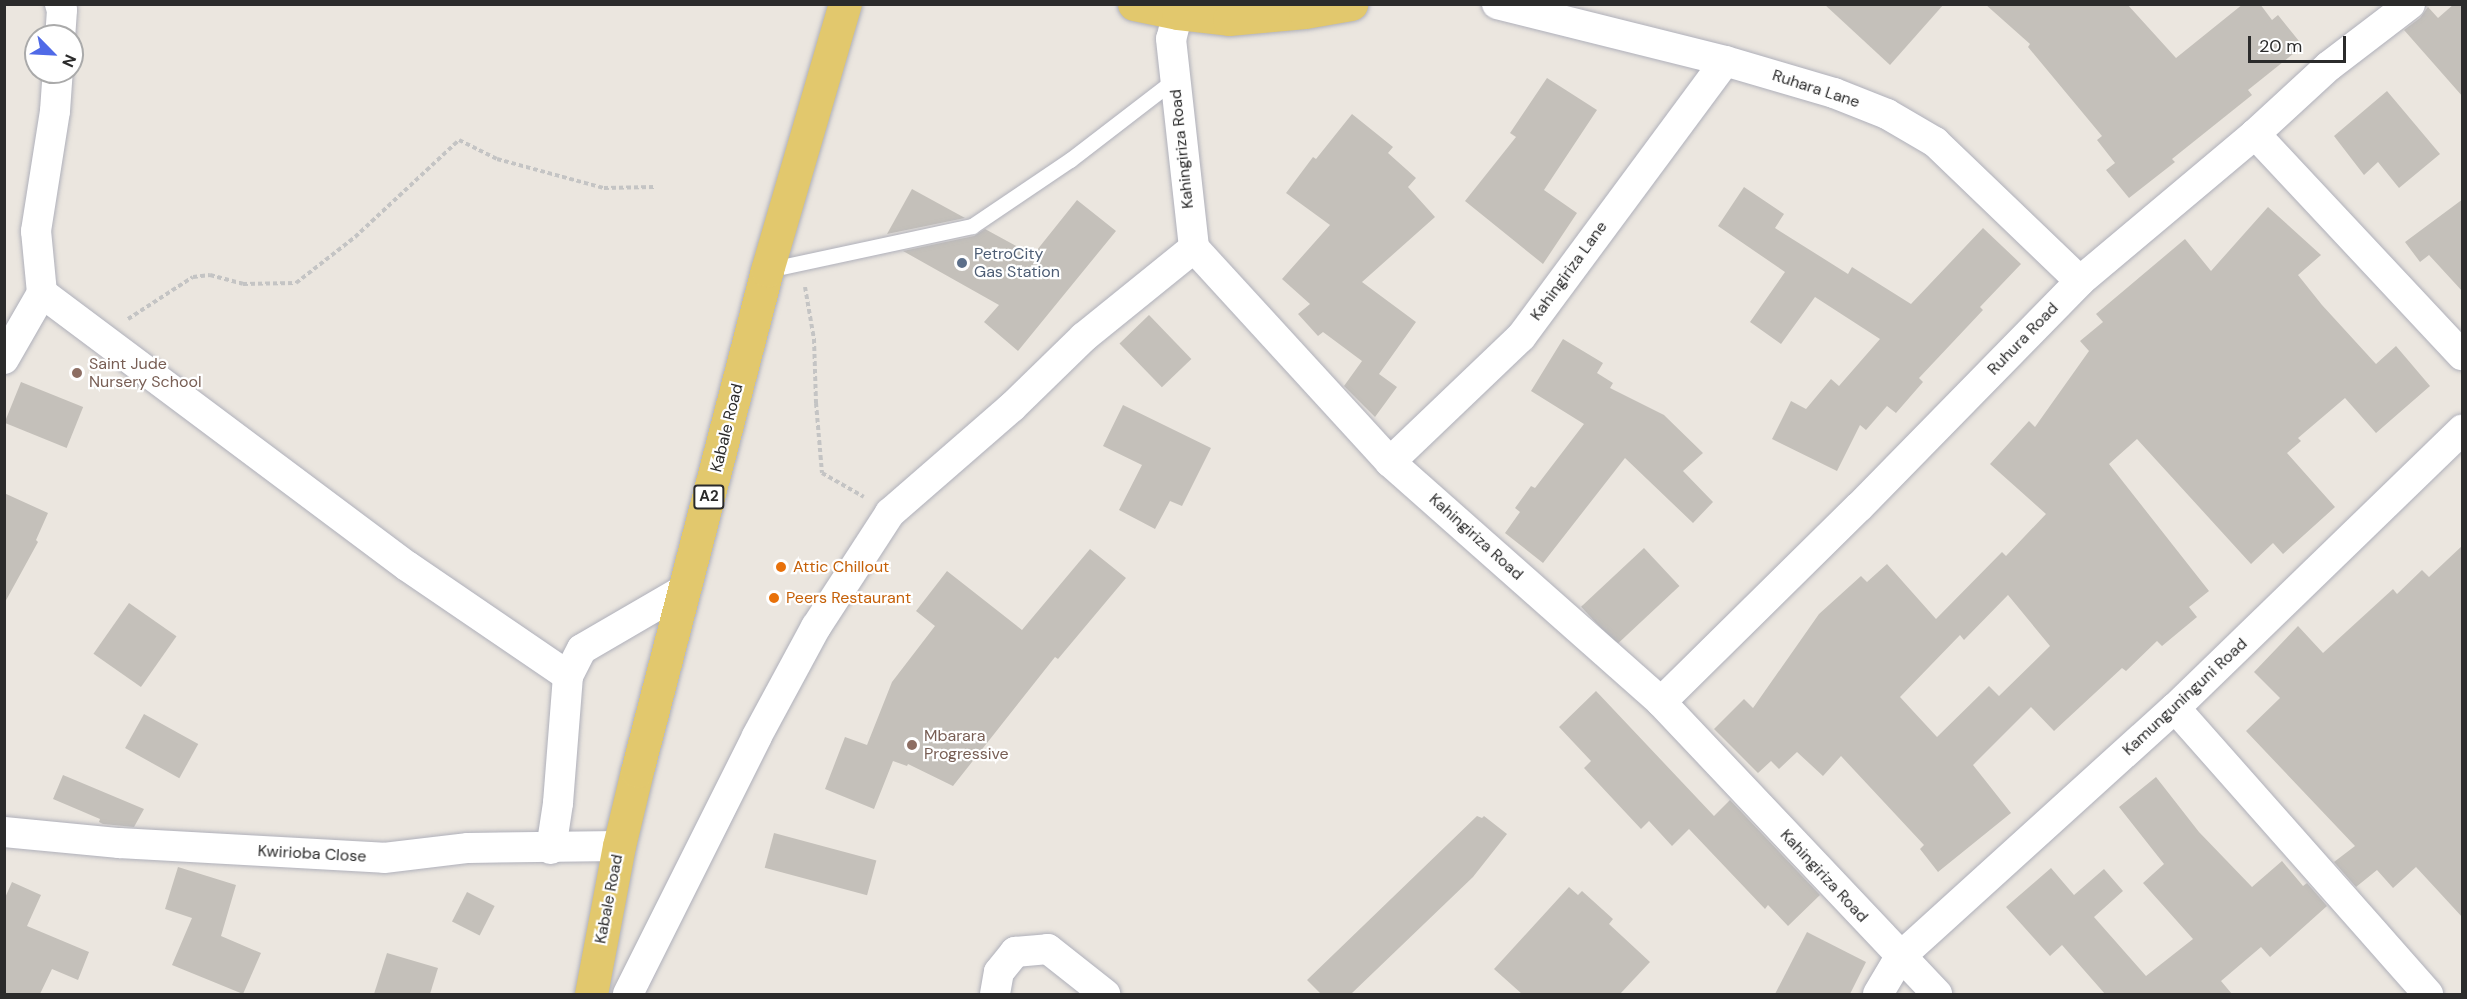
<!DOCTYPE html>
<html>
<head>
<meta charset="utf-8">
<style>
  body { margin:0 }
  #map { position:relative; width:2467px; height:999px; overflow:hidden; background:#ebe6df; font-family:"DM Sans",sans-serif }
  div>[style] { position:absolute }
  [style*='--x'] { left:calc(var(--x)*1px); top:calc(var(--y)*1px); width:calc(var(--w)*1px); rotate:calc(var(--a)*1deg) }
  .building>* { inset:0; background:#c4c0ba; transform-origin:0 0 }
  .path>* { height:4px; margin-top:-2px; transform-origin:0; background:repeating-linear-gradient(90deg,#c4c4c4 0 4.5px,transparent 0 7.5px) }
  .roads { filter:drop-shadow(0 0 2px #afb0ba) drop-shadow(0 0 2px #afb0ba) }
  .lane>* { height:15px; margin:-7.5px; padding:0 7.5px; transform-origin:7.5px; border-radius:7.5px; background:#fff }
  .street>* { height:30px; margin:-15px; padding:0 15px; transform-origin:15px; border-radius:15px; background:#fff }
  .primary>* { height:33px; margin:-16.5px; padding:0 16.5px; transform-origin:16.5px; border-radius:16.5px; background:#e2c86d }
  .dots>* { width:16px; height:16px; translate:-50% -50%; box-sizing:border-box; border:3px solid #fff; border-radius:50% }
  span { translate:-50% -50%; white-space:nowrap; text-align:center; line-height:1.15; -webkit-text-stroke:4.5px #fff; paint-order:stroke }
  .shield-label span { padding:2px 4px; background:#fff; border:2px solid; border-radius:4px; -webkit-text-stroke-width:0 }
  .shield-label { font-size:15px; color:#2b2b2b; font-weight:700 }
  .street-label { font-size:16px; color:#2b2b2b }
  .service-label { font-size:16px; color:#4e5e75 }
  .left { translate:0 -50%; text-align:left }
  .education-label { font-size:16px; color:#785e54 }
  .food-label { font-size:16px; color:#c56008 }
  .frame { position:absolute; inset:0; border:6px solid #2b2b2b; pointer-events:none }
  .north { position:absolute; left:24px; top:24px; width:60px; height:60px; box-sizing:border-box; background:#fff; border:2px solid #aaa; border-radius:50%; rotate:114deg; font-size:16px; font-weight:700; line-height:24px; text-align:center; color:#2b2b2b }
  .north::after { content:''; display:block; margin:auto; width:21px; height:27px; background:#506ae7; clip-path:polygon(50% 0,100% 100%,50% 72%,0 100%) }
  .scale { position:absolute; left:2248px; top:36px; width:98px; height:27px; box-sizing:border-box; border:3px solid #2b2b2b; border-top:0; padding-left:8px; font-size:18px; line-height:21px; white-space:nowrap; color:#2b2b2b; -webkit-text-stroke:4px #fff; paint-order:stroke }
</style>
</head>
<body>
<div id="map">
  <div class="building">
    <div style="clip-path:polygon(1824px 4px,1944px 4px,1890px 65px)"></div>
    <div style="clip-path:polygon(1985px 4px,2127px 4px,2176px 58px,2243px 4px,2260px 4px,2272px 20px,2278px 15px,2303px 46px,2248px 90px,2252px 95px,2172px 159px,2175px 162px,2129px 198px,2106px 170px,2115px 163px,2097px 140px,2102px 136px,2028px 47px,2030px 44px)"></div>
    <div style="clip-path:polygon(2454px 4px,2463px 4px,2463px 97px,2404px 30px,2420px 18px,2428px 7px,2438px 18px)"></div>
    <div style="clip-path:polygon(1547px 78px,1597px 110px,1544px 190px,1577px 213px,1543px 264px,1465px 201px,1516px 137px,1510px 133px)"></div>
    <div style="clip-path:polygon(2387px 91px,2440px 154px,2399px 188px,2378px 162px,2364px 175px,2334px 136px)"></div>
    <div style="clip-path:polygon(1352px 114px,1393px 147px,1388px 153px,1416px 178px,1408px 187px,1435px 217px,1362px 282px,1416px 322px,1379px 374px,1397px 387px,1375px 417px,1344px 386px,1362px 361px,1323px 332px,1318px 336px,1298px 314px,1310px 304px,1282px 279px,1330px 225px,1286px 193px,1313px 157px,1316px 159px)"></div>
    <div style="clip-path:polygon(1744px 187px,1784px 214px,1775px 228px,1848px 274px,1852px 267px,1911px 304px,1983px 228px,2021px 264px,1980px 307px,1983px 310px,1919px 378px,1923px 382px,1896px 413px,1887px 406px,1866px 430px,1860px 425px,1837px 471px,1772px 439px,1791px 401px,1806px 409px,1831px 379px,1839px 386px,1880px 339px,1815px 297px,1781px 344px,1750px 322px,1785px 272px,1718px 226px)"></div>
    <div style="clip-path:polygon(912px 189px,965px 218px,887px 234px)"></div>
    <div style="clip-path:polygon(2463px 199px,2463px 292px,2429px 255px,2420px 262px,2405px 242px)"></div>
    <div style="clip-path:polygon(1077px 200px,1116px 231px,1018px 351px,984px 322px,999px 305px,903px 251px,974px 236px,985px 229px,1033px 255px)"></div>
    <div style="clip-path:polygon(evenodd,2268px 207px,2321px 255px,2298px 275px,2322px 305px,2376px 364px,2396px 346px,2430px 386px,2376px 433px,2345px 398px,2298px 438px,2301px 441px,2287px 453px,2335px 507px,2283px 554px,2273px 543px,2251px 564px,2137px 439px,2109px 464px,2209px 591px,2189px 607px,2197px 617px,2162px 646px,2157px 641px,2126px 671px,2122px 668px,2054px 731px,2031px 707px,1973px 765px,2011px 813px,1938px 872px,1920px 849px,1924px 845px,1841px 756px,1823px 776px,1797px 752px,1779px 769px,1771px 761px,1758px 773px,1714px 729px,1744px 699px,1753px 708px,1819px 614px,1861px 576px,1867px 582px,1887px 564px,1936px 619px,2002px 552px,2006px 556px,2046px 514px,1990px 464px,2029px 421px,2035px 427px,2089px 351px,2080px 341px,2103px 322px,2096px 314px,2185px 239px,2211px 271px,2268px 207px,2008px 595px,2050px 646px,1999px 696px,1989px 686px,1937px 737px,1900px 697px,1960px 635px,1964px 640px,2008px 595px)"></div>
    <div style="left:1149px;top:315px;width:61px;height:41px;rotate:46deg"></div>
    <div style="clip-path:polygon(1563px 339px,1603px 363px,1597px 373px,1613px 383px,1610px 388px,1664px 415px,1703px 453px,1683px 471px,1713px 502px,1693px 523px,1625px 458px,1543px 563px,1505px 533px,1520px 512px,1515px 508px,1531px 486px,1535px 488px,1584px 424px,1531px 391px)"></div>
    <div style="left:21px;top:382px;width:67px;height:44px;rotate:22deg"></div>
    <div style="clip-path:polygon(1123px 405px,1211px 448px,1182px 506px,1170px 501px,1155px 529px,1119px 510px,1142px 465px,1103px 446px)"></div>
    <div style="clip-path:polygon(4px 493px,48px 513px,36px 540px,38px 542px,4px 604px)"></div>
    <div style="clip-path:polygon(2463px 545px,2463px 918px,2416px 867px,2393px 888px,2377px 870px,2356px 887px,2334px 862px,2355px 846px,2246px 731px,2280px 698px,2254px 672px,2298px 626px,2323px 653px,2393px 589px,2397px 594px,2422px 570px,2429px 577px)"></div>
    <div style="left:1644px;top:548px;width:52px;height:86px;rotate:47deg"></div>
    <div style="clip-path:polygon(1090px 549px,1126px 578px,1058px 659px,1055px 657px,953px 786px,908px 764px,907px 766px,893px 761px,874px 809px,825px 789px,845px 737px,867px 745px,892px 682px,935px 626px,916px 611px,947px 571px,1022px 630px)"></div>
    <div style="left:129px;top:603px;width:58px;height:62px;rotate:35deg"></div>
    <div style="clip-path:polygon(1596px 691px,1714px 816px,1730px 800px,1820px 895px,1788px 926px,1768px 905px,1765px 909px,1689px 829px,1672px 846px,1649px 821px,1641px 829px,1584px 768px,1591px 761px,1559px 727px)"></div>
    <div style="left:144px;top:714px;width:62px;height:39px;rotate:29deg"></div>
    <div style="clip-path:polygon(63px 775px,144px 809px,134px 827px,103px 824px,99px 822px,100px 819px,53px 799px)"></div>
    <div style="clip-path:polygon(2156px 777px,2199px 832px,2252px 887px,2282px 861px,2303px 886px,2307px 883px,2327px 906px,2270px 957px,2261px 947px,2221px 981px,2232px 994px,2105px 994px,2062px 945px,2050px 956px,2006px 907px,2051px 868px,2074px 895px,2104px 869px,2123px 891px,2094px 917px,2146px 976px,2193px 939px,2143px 883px,2164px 864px,2119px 807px)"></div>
    <div style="clip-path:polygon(1477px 816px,1482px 818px,1484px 816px,1507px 834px,1473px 877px,1351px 994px,1321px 994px,1307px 980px)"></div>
    <div style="left:774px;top:833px;width:106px;height:36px;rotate:15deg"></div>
    <div style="clip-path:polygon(178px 867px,236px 885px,221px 936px,261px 953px,243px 994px,172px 965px,192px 918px,165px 909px)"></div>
    <div style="clip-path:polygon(12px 882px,41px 895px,27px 926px,89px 952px,78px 980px,52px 969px,40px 994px,4px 994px,4px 900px)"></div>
    <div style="clip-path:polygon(1569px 887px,1578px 895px,1582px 891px,1613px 919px,1609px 924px,1650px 962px,1620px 994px,1522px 994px,1494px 969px)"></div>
    <div style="left:467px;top:892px;width:31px;height:33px;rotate:27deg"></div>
    <div style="clip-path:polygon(1807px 932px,1866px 962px,1850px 994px,1775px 994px)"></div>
    <div style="clip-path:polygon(387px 953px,438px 968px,430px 994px,374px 994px)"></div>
  </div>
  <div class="path">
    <div style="--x:805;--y:287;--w:53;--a:80.2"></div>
    <div style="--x:814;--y:339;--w:64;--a:88.2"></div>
    <div style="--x:816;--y:403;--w:70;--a:85.1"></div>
    <div style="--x:822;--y:473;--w:48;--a:29.7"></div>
    <div style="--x:128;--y:319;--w:77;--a:-32.9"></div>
    <div style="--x:193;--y:277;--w:17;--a:-7"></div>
    <div style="--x:210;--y:275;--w:34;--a:15"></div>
    <div style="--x:243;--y:284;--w:53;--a:-1.1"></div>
    <div style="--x:296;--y:283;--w:75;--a:-37.9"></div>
    <div style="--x:355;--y:237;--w:142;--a:-43"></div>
    <div style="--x:459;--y:140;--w:42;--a:26.6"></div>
    <div style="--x:497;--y:159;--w:111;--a:15.2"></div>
    <div style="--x:604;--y:188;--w:50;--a:-1.1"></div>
  </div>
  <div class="roads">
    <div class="lane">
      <div style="--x:767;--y:270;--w:210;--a:-12.1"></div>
      <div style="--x:972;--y:226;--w:118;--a:-34"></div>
      <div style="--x:1070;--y:160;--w:131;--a:-37.6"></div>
    </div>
    <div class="street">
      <div style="--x:60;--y:4;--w:6;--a:72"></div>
      <div style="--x:62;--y:10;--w:26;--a:94"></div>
      <div style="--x:1180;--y:4;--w:36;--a:104"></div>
      <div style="--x:1171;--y:39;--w:210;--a:83.7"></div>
      <div style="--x:1194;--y:248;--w:290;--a:47.5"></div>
      <div style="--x:1390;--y:462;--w:362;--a:41.5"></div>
      <div style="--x:1661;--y:702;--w:402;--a:46.6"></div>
      <div style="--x:1497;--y:4;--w:235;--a:14"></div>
      <div style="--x:1725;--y:61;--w:114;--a:16.4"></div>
      <div style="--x:1834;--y:93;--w:57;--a:21.6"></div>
      <div style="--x:1887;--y:114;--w:56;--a:30.3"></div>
      <div style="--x:1935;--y:142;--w:201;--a:43.8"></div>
      <div style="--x:2255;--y:134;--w:303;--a:46.9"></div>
      <div style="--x:42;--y:293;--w:456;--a:36.8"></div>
      <div style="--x:407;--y:566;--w:195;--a:34.3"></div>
      <div style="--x:568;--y:676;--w:30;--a:-63"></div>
      <div style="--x:582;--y:649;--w:119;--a:-30.2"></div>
      <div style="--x:4;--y:359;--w:76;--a:-60.1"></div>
      <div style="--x:42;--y:293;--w:62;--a:-95.5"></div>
      <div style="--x:36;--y:231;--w:121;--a:-81"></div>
      <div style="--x:55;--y:111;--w:39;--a:-86"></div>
      <div style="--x:1390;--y:462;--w:181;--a:-43.7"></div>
      <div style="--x:1521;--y:337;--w:343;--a:-53.5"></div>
      <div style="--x:1661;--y:702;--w:278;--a:-44.6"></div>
      <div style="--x:1859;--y:507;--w:316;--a:-45.6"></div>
      <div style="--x:2080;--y:281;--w:229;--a:-40"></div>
      <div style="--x:2255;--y:134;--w:100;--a:-42.6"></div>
      <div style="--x:2329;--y:66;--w:102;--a:-37.4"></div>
      <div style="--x:2175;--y:708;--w:382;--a:48.5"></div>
      <div style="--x:4;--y:832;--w:116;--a:5.5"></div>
      <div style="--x:119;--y:843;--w:265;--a:3.2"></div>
      <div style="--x:384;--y:858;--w:85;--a:-6.8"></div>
      <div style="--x:468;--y:848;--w:151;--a:-0.8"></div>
      <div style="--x:551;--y:849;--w:47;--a:-81.3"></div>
      <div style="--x:558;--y:803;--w:127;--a:-85.5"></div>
      <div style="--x:628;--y:994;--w:288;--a:-63.4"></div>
      <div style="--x:757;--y:736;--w:124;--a:-61.6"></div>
      <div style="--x:816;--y:627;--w:136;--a:-57"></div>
      <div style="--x:890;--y:513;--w:162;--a:-41"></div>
      <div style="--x:1012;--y:407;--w:100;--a:-44.2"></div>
      <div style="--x:1084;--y:337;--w:141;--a:-39"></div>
      <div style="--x:995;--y:994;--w:22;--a:-80"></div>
      <div style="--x:999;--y:972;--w:26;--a:-51"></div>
      <div style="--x:1015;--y:952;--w:33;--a:-5"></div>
      <div style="--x:1048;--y:949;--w:73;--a:38.3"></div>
      <div style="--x:1878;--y:994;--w:43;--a:-59.3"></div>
      <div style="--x:1900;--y:957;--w:371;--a:-42.2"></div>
      <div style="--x:2175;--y:708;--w:400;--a:-44.1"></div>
    </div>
    <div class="primary">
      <div style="--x:1134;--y:4;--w:45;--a:11.6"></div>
      <div style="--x:1178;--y:13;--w:51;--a:6.7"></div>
      <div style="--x:1229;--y:19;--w:76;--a:-5.3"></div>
      <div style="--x:1305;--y:12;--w:47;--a:-9.9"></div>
      <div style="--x:591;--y:994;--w:151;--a:-79.3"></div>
      <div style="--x:619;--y:846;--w:77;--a:-76.5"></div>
      <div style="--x:637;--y:771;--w:518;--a:-75.45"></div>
      <div style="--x:767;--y:270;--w:277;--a:-73.7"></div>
    </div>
  </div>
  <div class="dots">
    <div style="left:962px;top:263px;background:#5c6f8a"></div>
    <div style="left:77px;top:373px;background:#8d6e63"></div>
    <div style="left:781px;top:567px;background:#e8710a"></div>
    <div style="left:774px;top:598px;background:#e8710a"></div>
    <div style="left:912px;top:745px;background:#8d6e63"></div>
  </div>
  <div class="shield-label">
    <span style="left:709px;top:497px">A2</span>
  </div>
  <div class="street-label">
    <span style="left:1816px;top:89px;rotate:18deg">Ruhara Lane</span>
    <span style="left:1182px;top:149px;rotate:-96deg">Kahingiriza Road</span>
    <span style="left:1569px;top:271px;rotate:-54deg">Kahingiriza Lane</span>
    <span style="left:2023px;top:339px;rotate:-46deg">Ruhura Road</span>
    <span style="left:727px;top:428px;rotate:-76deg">Kabale Road</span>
    <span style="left:1476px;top:537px;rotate:42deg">Kahingiriza Road</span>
    <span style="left:2185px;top:697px;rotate:-43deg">Kamunguninguni Road</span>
    <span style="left:312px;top:854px;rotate:3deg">Kwirioba Close</span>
    <span style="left:1824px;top:876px;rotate:47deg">Kahingiriza Road</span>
    <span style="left:609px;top:899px;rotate:-79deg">Kabale Road</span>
  </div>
  <div class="service-label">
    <span class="left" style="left:974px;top:263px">PetroCity<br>Gas Station</span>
  </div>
  <div class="education-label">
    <span class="left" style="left:89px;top:373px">Saint Jude<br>Nursery School</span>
    <span class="left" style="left:924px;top:745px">Mbarara<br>Progressive</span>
  </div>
  <div class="food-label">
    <span class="left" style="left:793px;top:567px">Attic Chillout</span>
    <span class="left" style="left:786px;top:598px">Peers Restaurant</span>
  </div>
  <div class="frame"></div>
  <div class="north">N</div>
  <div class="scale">20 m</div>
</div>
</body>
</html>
